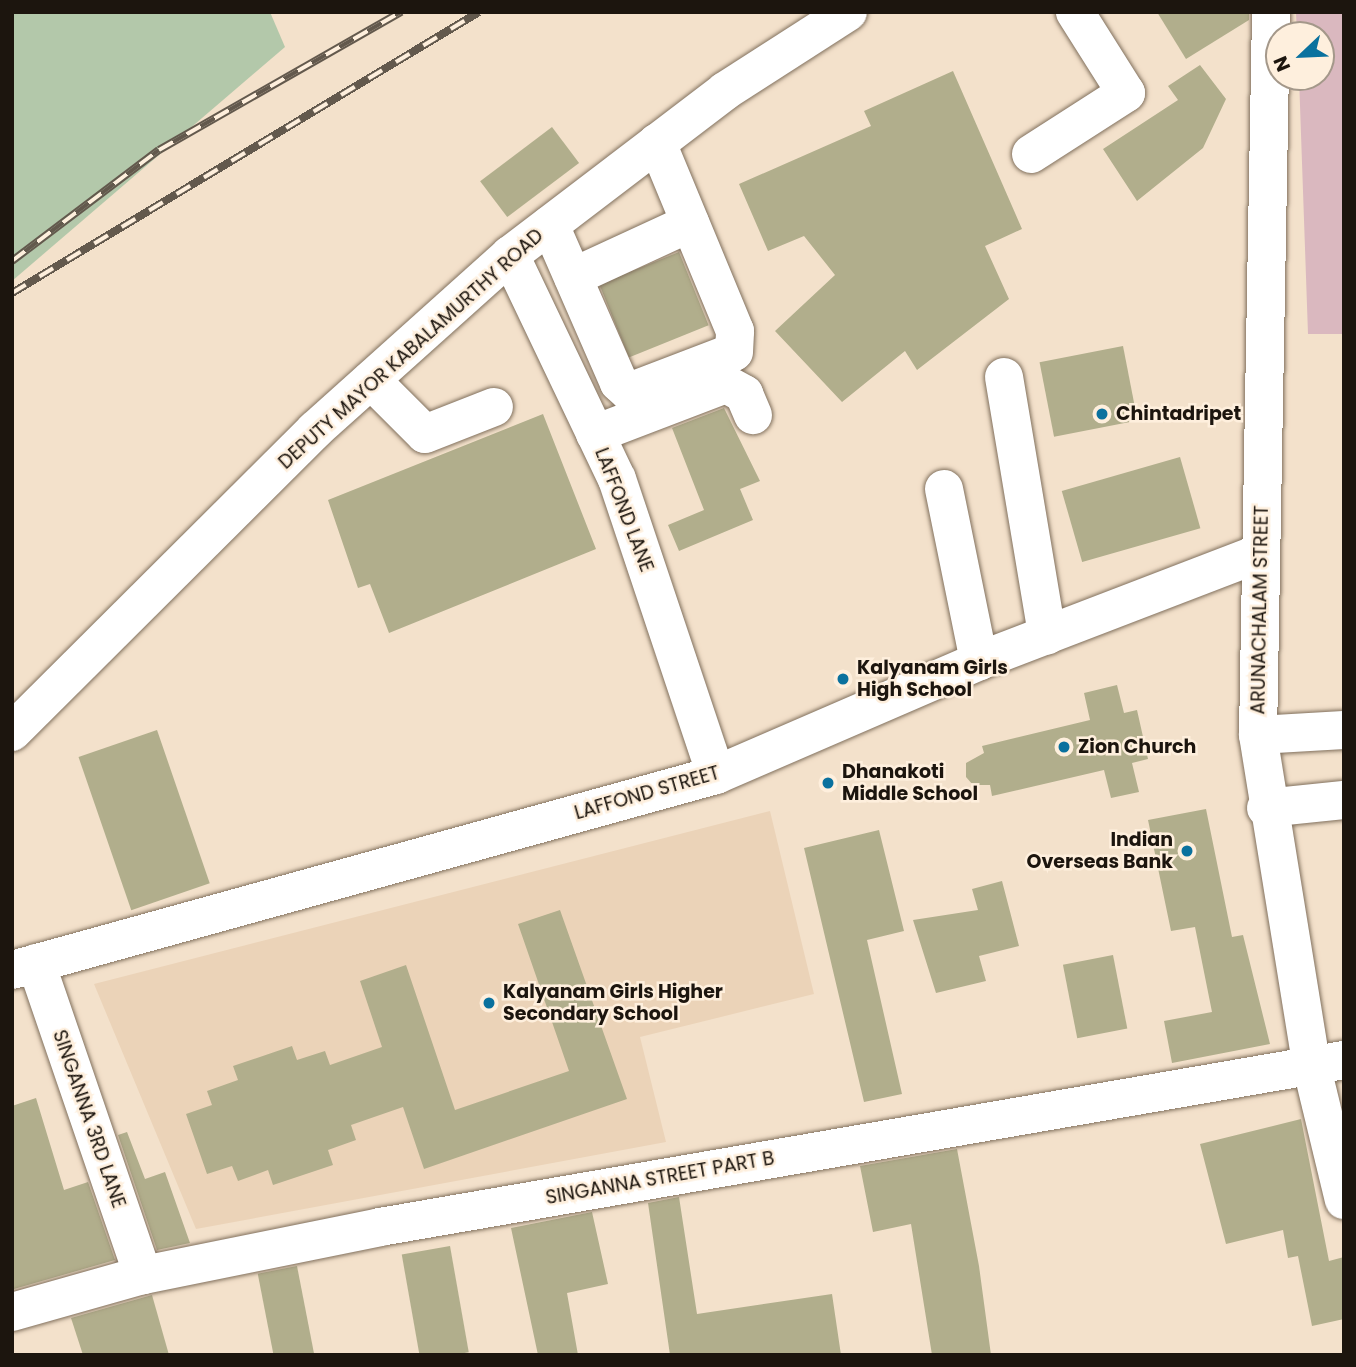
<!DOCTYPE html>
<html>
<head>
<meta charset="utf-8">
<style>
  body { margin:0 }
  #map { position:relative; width:1356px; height:1367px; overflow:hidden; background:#f3e1cb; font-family:Poppins,sans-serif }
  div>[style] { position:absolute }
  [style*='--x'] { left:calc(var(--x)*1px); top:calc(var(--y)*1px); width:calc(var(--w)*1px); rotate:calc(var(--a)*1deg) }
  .built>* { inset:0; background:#ebd3b8 }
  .green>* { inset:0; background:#dab8bf }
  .water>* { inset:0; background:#b3c8aa }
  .building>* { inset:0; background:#b1ae8c; transform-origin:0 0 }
  .roads { filter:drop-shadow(0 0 2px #81705d) drop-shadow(0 0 2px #81705d) }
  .minor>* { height:38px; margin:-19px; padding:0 19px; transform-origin:19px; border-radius:19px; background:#fff }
  .major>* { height:38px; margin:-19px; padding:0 19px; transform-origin:19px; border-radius:19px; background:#fff }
  .rail>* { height:8px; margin-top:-4px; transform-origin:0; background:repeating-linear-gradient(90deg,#feefdd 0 16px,#63594d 0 32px); box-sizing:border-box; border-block:2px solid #63594d }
  .dots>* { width:19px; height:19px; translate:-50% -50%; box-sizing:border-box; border:4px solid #feefdd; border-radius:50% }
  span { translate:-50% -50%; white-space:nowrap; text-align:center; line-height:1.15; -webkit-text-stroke:5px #feefdd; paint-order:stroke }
  .street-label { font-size:19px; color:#1c150e }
  .poi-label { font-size:19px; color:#1c150e; font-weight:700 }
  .left { translate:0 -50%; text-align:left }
  .right { translate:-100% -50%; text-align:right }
  .frame { position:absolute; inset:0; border:14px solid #1c150e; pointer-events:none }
  .north { position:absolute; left:1265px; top:21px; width:70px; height:70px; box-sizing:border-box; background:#feefdd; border:2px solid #a4988a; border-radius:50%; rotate:247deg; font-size:19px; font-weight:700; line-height:28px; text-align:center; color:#1c150e }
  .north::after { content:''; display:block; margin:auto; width:24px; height:32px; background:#0a719e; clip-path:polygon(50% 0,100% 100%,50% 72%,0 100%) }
</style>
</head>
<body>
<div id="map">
  <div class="built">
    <div style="clip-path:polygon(770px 811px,814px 994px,640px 1037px,666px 1142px,196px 1229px,94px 984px)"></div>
  </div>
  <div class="green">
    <div style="clip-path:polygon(1296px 12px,1344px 12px,1344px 334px,1308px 334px,1299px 77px,1321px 77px,1321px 35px,1297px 35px)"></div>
  </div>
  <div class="water">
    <div style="clip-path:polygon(12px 12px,270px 12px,285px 47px,12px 281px)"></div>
  </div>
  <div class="building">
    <div style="clip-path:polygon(1157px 12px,1249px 12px,1249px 20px,1186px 59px)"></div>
    <div style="clip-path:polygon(1200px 65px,1226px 99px,1203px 148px,1137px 201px,1103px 149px,1178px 100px,1168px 86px)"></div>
    <div style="clip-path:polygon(953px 71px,1022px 229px,985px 246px,1009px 299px,917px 370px,905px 351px,842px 402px,775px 331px,835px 275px,804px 236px,768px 251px,739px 184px,871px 126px,864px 111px)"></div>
    <div style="left:552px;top:127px;width:45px;height:90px;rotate:53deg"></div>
    <div style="left:679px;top:252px;width:79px;height:86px;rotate:68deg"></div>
    <div style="left:1123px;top:346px;width:76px;height:85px;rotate:79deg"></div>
    <div style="clip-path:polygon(724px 408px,760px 481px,740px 489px,753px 520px,679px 551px,668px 525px,704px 510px,672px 428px)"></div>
    <div style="clip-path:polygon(543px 414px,596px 549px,389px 633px,370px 584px,358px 588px,328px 500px)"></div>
    <div style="left:1180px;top:457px;width:74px;height:123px;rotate:74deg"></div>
    <div style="clip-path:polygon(1117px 685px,1124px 713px,1137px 710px,1148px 759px,1132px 763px,1139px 792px,1111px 798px,1104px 770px,992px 796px,990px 785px,973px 785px,966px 777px,966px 763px,984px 753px,982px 746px,1090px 720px,1084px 693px)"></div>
    <div style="left:157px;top:730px;width:162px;height:83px;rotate:71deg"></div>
    <div style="clip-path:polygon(1206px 809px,1232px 937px,1243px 935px,1270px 1044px,1172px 1063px,1164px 1021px,1212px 1012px,1195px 927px,1171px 931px,1148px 820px)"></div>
    <div style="clip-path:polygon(879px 830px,904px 931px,867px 940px,902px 1094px,864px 1102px,804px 848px)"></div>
    <div style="clip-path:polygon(1002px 881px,1019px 946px,979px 956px,986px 981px,936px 993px,913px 920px,978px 910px,972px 889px)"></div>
    <div style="clip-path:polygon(560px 910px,627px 1099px,424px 1169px,403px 1107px,351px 1125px,356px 1140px,328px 1150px,333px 1165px,273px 1185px,268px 1170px,238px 1181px,232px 1166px,207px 1174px,186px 1114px,212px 1105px,207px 1091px,238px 1080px,233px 1066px,292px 1046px,297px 1060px,325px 1051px,330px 1065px,382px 1047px,360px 981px,406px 965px,455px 1110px,569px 1071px,518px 924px)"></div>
    <div style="left:1113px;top:955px;width:75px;height:51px;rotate:79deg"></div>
    <div style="clip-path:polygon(36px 1098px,64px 1190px,88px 1182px,115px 1260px,14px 1289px,12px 1106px)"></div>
    <div style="clip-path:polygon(1301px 1119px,1329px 1261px,1344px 1257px,1344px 1319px,1312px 1326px,1298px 1256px,1288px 1258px,1283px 1230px,1226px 1244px,1200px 1144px)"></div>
    <div style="clip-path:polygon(127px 1132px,145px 1179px,165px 1172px,190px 1243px,157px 1250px,118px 1135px)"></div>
    <div style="clip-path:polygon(957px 1149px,979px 1266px,991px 1355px,932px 1355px,911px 1224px,873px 1232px,860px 1166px)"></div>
    <div style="clip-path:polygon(679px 1197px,697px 1314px,832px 1294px,841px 1355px,670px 1355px,648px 1203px)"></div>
    <div style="clip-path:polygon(592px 1212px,608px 1284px,567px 1293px,578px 1355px,538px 1355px,511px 1228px)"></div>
    <div style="left:450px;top:1246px;width:108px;height:49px;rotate:80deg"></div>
    <div style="left:297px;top:1266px;width:91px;height:40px;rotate:79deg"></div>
    <div style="clip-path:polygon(152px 1295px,169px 1355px,83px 1355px,71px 1318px)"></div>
  </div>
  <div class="roads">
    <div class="minor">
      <div style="--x:1031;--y:154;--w:113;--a:-32.7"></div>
      <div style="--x:1126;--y:93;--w:96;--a:-122.2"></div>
      <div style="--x:550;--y:225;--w:172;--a:66.4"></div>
      <div style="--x:619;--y:383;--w:13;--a:42"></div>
      <div style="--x:629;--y:392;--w:112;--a:-20.9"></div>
      <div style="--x:734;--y:352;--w:21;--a:-87"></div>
      <div style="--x:735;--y:331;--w:204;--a:-112.5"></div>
      <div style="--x:510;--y:255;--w:248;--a:64.5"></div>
      <div style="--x:617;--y:479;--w:312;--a:71.5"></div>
      <div style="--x:573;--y:277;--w:129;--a:-24.8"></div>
      <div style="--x:1004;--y:377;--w:262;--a:80.5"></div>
      <div style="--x:371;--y:380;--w:76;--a:45"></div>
      <div style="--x:425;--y:434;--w:74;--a:-21.4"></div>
      <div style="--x:595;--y:434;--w:140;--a:-20.9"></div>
      <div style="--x:726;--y:384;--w:21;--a:29"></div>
      <div style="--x:744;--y:394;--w:23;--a:67"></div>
      <div style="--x:944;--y:489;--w:176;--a:78.5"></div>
      <div style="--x:12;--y:732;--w:428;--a:-44.9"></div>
      <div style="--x:315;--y:430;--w:262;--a:-41.9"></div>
      <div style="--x:510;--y:255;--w:270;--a:-37.3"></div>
      <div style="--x:725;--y:91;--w:146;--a:-32.7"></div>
      <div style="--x:1258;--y:735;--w:86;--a:-3.3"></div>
      <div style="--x:1266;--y:808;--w:78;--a:-5.9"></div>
      <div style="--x:36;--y:963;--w:330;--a:71.1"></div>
      <div style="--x:12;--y:970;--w:731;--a:-15.48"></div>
      <div style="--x:716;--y:775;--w:287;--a:-23.4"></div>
      <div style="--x:979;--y:661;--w:301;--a:-21"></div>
      <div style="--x:12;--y:1312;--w:136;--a:-15.8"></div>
      <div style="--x:143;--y:1275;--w:242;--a:-11.4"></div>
      <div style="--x:380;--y:1227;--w:978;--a:-9.83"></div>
    </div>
    <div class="major">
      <div style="--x:1271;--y:12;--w:723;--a:91.03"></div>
      <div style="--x:1258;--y:735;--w:333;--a:80.8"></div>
      <div style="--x:1311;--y:1064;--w:140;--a:76.4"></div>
    </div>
  </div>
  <div class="rail">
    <div style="--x:12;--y:261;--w:184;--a:-37.1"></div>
    <div style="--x:159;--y:150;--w:279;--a:-29.7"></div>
    <div style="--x:12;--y:293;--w:545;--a:-31.04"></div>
  </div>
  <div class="dots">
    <div style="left:1102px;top:414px;background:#0a719e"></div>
    <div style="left:843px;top:679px;background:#0a719e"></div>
    <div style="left:1064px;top:747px;background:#0a719e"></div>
    <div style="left:828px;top:783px;background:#0a719e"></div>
    <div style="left:1187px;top:851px;background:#0a719e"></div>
    <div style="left:489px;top:1003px;background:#0a719e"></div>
  </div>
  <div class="street-label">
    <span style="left:411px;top:349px;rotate:-42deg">DEPUTY MAYOR KABALAMURTHY ROAD</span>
    <span style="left:624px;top:510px;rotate:69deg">LAFFOND LANE</span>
    <span style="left:1260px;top:610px;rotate:-89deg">ARUNACHALAM STREET</span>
    <span style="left:647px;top:793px;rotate:-16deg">LAFFOND STREET</span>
    <span style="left:89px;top:1119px;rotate:71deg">SINGANNA 3RD LANE</span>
    <span style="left:660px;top:1178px;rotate:-10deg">SINGANNA STREET PART B</span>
  </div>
  <div class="poi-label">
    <span class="left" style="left:1116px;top:414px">Chintadripet</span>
    <span class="left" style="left:857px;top:679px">Kalyanam Girls<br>High School</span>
    <span class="left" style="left:1078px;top:747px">Zion Church</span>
    <span class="left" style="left:842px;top:783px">Dhanakoti<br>Middle School</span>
    <span class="right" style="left:1173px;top:851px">Indian<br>Overseas Bank</span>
    <span class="left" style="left:503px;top:1003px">Kalyanam Girls Higher<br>Secondary School</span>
  </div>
  <div class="frame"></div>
  <div class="north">N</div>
</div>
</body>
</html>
